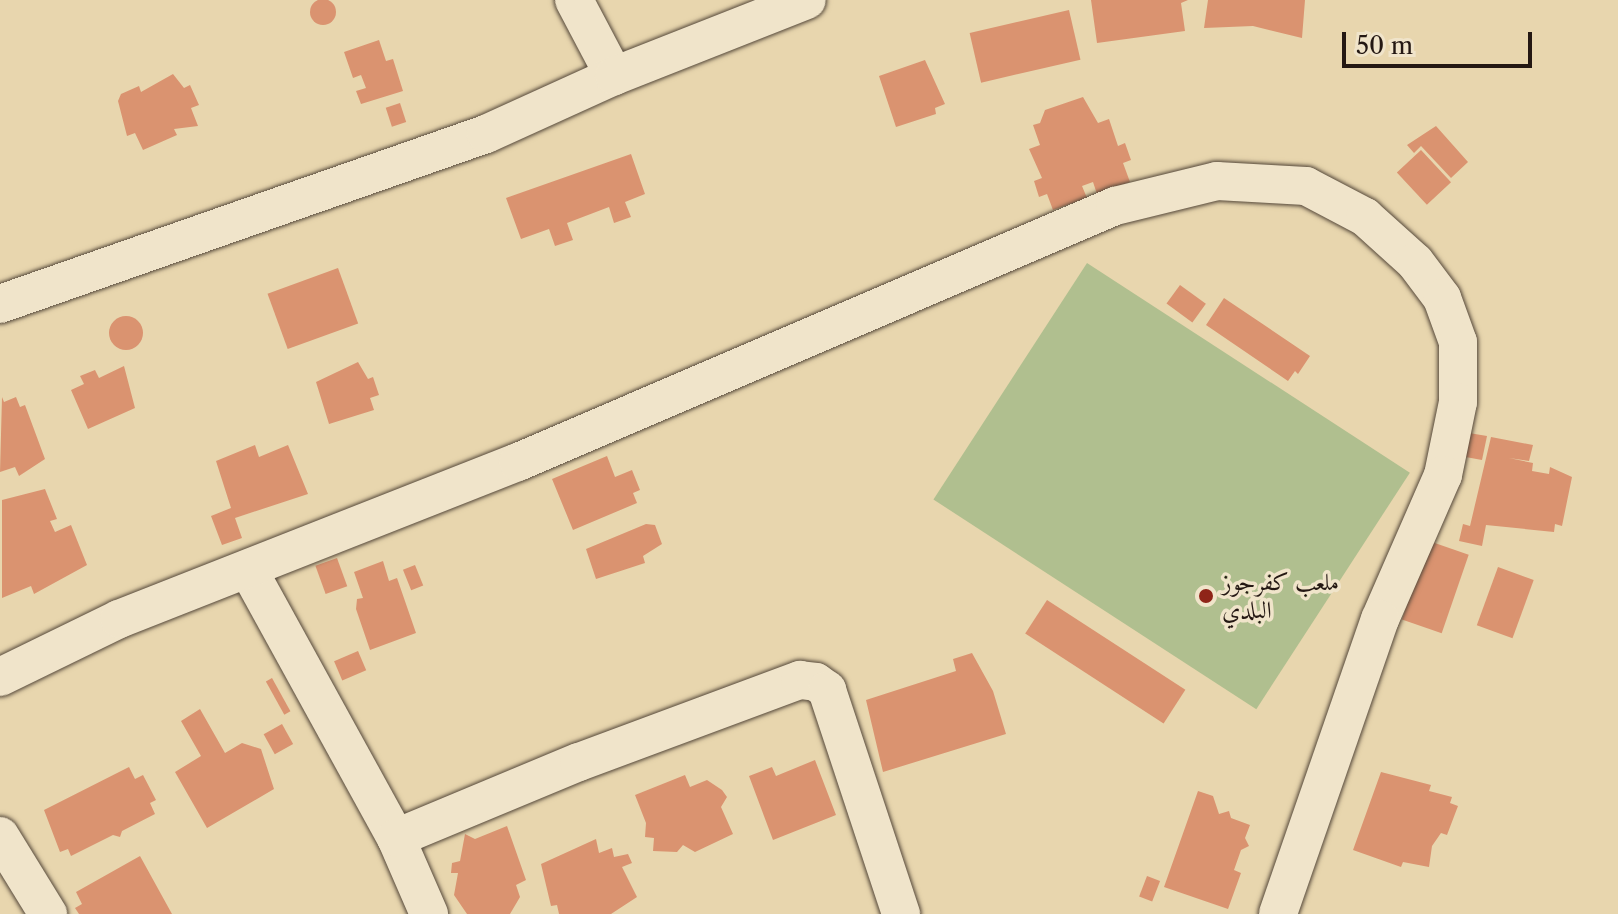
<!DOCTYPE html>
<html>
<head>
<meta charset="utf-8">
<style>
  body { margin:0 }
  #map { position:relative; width:1618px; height:914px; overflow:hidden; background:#e8d6ae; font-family:"Libre Caslon Text",Amiri,serif }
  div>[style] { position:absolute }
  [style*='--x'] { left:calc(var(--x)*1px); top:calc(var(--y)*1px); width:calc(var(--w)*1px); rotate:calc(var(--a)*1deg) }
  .green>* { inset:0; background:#b0bf8f; transform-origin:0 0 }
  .building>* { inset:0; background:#da9370; transform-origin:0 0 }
  .round { border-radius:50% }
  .roads { filter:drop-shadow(0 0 2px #55483a) drop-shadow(0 0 2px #55483a) }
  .minor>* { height:38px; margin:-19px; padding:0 19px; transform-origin:19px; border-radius:19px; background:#f0e4ca }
  .dots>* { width:22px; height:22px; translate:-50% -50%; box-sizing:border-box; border:4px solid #f0e4ca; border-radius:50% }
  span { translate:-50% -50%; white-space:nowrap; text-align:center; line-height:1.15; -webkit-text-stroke:7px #f0e4ca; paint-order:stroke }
  .poi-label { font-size:24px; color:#241813 }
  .left { translate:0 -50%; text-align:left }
  .scale { position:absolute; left:1342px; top:32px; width:190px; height:36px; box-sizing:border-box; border:4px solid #241813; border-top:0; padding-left:10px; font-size:24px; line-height:28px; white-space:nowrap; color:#241813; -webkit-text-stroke:6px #f0e4ca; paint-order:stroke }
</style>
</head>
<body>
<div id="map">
  <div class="green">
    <div style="left:1087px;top:263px;width:385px;height:282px;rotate:33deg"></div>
  </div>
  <div class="building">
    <div class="round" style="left:310px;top:-1px;width:26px;height:26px"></div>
    <div style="clip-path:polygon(1091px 0,1188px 0,1181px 3px,1185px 31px,1097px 43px)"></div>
    <div style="clip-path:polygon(1208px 0,1305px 0,1302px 38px,1253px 26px,1204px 28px)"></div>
    <div style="left:1069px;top:10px;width:51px;height:102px;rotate:77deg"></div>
    <div style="clip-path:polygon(379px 40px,386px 61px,393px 59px,403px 91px,361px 104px,356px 91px,366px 88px,361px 75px,353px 78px,344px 52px)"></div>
    <div style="clip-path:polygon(925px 60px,945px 104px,935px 108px,936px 114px,896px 127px,879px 76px)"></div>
    <div style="clip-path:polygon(173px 74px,184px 88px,190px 85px,199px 105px,191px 108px,198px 126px,174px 129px,177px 135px,143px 150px,135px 133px,127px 136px,118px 101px,121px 94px,139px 86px,141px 92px)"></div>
    <div style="clip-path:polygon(1083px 97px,1098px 123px,1109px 119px,1118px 146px,1125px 143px,1131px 160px,1123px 163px,1130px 182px,1097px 194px,1093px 182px,1082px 186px,1087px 198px,1053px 210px,1047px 194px,1039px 197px,1034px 181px,1042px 178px,1029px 149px,1040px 145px,1033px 125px,1040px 123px,1045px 110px)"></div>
    <div style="left:400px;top:103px;width:20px;height:15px;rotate:72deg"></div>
    <div style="clip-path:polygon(1436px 126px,1468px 162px,1451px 178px,1421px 146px,1414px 153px,1407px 145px)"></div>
    <div style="left:1421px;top:150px;width:44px;height:33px;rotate:47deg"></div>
    <div style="clip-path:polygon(631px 154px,645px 194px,625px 202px,631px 217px,614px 223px,609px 207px,567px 223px,573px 240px,555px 246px,549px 229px,521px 239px,506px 198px)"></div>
    <div style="left:338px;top:268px;width:59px;height:75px;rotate:70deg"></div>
    <div style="left:1180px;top:285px;width:32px;height:23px;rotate:36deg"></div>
    <div style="clip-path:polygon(1224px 298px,1310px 356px,1298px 374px,1295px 371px,1288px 381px,1206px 325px)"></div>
    <div class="round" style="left:109px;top:316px;width:34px;height:34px"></div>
    <div style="clip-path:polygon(358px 362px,368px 379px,373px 377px,379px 395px,370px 398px,374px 410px,329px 424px,316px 382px)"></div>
    <div style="clip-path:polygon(124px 366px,135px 408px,88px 429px,71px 390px,84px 384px,80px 376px,95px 370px,99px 378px)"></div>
    <div style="clip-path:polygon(2px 397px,4px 402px,16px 397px,20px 407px,25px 405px,45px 459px,19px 476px,15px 467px,0 472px)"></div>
    <div style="clip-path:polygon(1457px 431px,1487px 436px,1482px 460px,1460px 456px)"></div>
    <div style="clip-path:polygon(1491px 437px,1533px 445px,1529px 461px,1509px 458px,1533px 463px,1532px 471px,1549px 474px,1550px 467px,1572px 477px,1562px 526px,1555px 524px,1554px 532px,1486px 525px,1482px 546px,1459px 541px,1463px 524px,1470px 526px)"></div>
    <div style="clip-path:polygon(255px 445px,259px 457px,288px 445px,308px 494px,235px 518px,242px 538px,222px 545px,211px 516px,231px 508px,216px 461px)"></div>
    <div style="clip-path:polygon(607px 456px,615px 477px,632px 470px,640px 490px,633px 493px,637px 503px,573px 530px,552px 479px)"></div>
    <div style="clip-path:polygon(45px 489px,57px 519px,50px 521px,55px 532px,71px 525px,87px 565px,34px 594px,31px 586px,2px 598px,2px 500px)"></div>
    <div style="clip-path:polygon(646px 524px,655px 525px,662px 544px,643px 556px,645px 563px,596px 579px,586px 549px)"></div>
    <div style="left:1429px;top:541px;width:42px;height:83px;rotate:19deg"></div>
    <div style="left:337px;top:558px;width:30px;height:23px;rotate:70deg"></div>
    <div style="clip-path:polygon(383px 561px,389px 581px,397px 578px,416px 633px,370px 650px,356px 609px,357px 599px,363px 598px,354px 572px)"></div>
    <div style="left:415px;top:565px;width:22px;height:13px;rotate:68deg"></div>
    <div style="left:1498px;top:567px;width:38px;height:62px;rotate:20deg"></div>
    <div style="left:1047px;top:600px;width:165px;height:40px;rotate:33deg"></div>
    <div style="left:358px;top:651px;width:21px;height:26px;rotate:67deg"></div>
    <div style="clip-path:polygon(972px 653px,993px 691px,1006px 734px,883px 772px,866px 700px,956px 671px,953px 659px)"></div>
    <div style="left:272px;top:678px;width:38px;height:7px;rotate:61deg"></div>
    <div style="clip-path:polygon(200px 709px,225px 753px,242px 743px,261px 749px,274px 789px,207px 828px,175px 772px,201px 756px,181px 721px)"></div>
    <div style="left:282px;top:724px;width:23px;height:21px;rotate:61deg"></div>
    <div style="clip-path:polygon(815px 760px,836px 815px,773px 840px,749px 776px,772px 767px,776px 776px)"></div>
    <div style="clip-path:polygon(129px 767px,135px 779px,143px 775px,156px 800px,150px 803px,155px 814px,122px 831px,120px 837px,113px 835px,71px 856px,68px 849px,60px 852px,44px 810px)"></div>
    <div style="clip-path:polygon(1381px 772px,1431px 785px,1429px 791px,1452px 797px,1450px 803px,1458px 806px,1447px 835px,1441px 833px,1432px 846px,1429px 867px,1403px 862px,1401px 867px,1353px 850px)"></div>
    <div style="clip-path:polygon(685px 775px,690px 787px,707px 780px,722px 790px,727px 797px,721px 807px,733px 834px,695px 852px,683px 845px,677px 852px,653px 851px,654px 838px,645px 837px,646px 823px,635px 795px)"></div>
    <div style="clip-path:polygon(1198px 791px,1213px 796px,1219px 814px,1229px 811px,1231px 818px,1250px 825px,1245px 838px,1249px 846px,1241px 850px,1234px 870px,1241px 873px,1228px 909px,1164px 887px)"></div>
    <div style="clip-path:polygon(507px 826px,526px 880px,516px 885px,520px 897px,510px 914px,467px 914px,454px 895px,458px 873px,451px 873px,452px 863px,460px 861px,465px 834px,475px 839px)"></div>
    <div style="clip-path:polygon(596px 839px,599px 853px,612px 848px,614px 857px,628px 854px,632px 863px,622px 867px,637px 897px,611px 914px,559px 914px,557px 905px,551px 906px,541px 864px)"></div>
    <div style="clip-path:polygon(140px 856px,172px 914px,79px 914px,75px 908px,82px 904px,76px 892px)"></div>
    <div style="left:1147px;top:876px;width:14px;height:22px;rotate:21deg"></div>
  </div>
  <div class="roads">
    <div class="minor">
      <div style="--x:574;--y:0;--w:86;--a:62.2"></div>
      <div style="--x:0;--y:304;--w:515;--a:-19.28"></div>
      <div style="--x:486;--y:134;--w:141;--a:-24.4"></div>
      <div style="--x:614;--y:76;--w:207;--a:-21.5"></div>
      <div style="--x:248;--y:569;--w:307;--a:61.2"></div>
      <div style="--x:396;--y:838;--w:83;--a:66.5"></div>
      <div style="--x:0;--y:677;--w:132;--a:-26"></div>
      <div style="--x:119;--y:619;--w:429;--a:-21.5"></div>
      <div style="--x:518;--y:462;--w:650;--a:-23.21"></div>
      <div style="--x:1115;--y:206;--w:105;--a:-13.8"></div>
      <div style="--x:1217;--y:181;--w:89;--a:3.2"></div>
      <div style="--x:1306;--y:186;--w:67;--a:27.7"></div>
      <div style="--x:1365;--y:217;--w:67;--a:42"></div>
      <div style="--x:1415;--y:262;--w:45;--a:53.1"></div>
      <div style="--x:1442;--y:298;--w:47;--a:70"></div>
      <div style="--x:1458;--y:342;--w:60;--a:90"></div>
      <div style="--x:1458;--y:402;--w:75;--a:101.6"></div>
      <div style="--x:1443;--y:475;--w:157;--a:113.6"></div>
      <div style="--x:1380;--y:619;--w:312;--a:109.1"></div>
      <div style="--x:0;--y:836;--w:92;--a:58.4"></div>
      <div style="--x:396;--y:838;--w:198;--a:-22.6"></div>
      <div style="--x:579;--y:762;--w:236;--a:-20.4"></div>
      <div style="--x:800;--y:680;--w:16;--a:7"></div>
      <div style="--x:816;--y:682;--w:14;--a:36"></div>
      <div style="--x:827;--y:690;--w:236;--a:71.7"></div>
    </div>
  </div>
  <div class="dots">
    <div style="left:1206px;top:596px;background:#8f2418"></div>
  </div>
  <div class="poi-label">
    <span class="left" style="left:1222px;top:596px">ملعب كفرجوز<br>البلدي</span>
  </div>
  <div class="scale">50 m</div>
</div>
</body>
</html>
